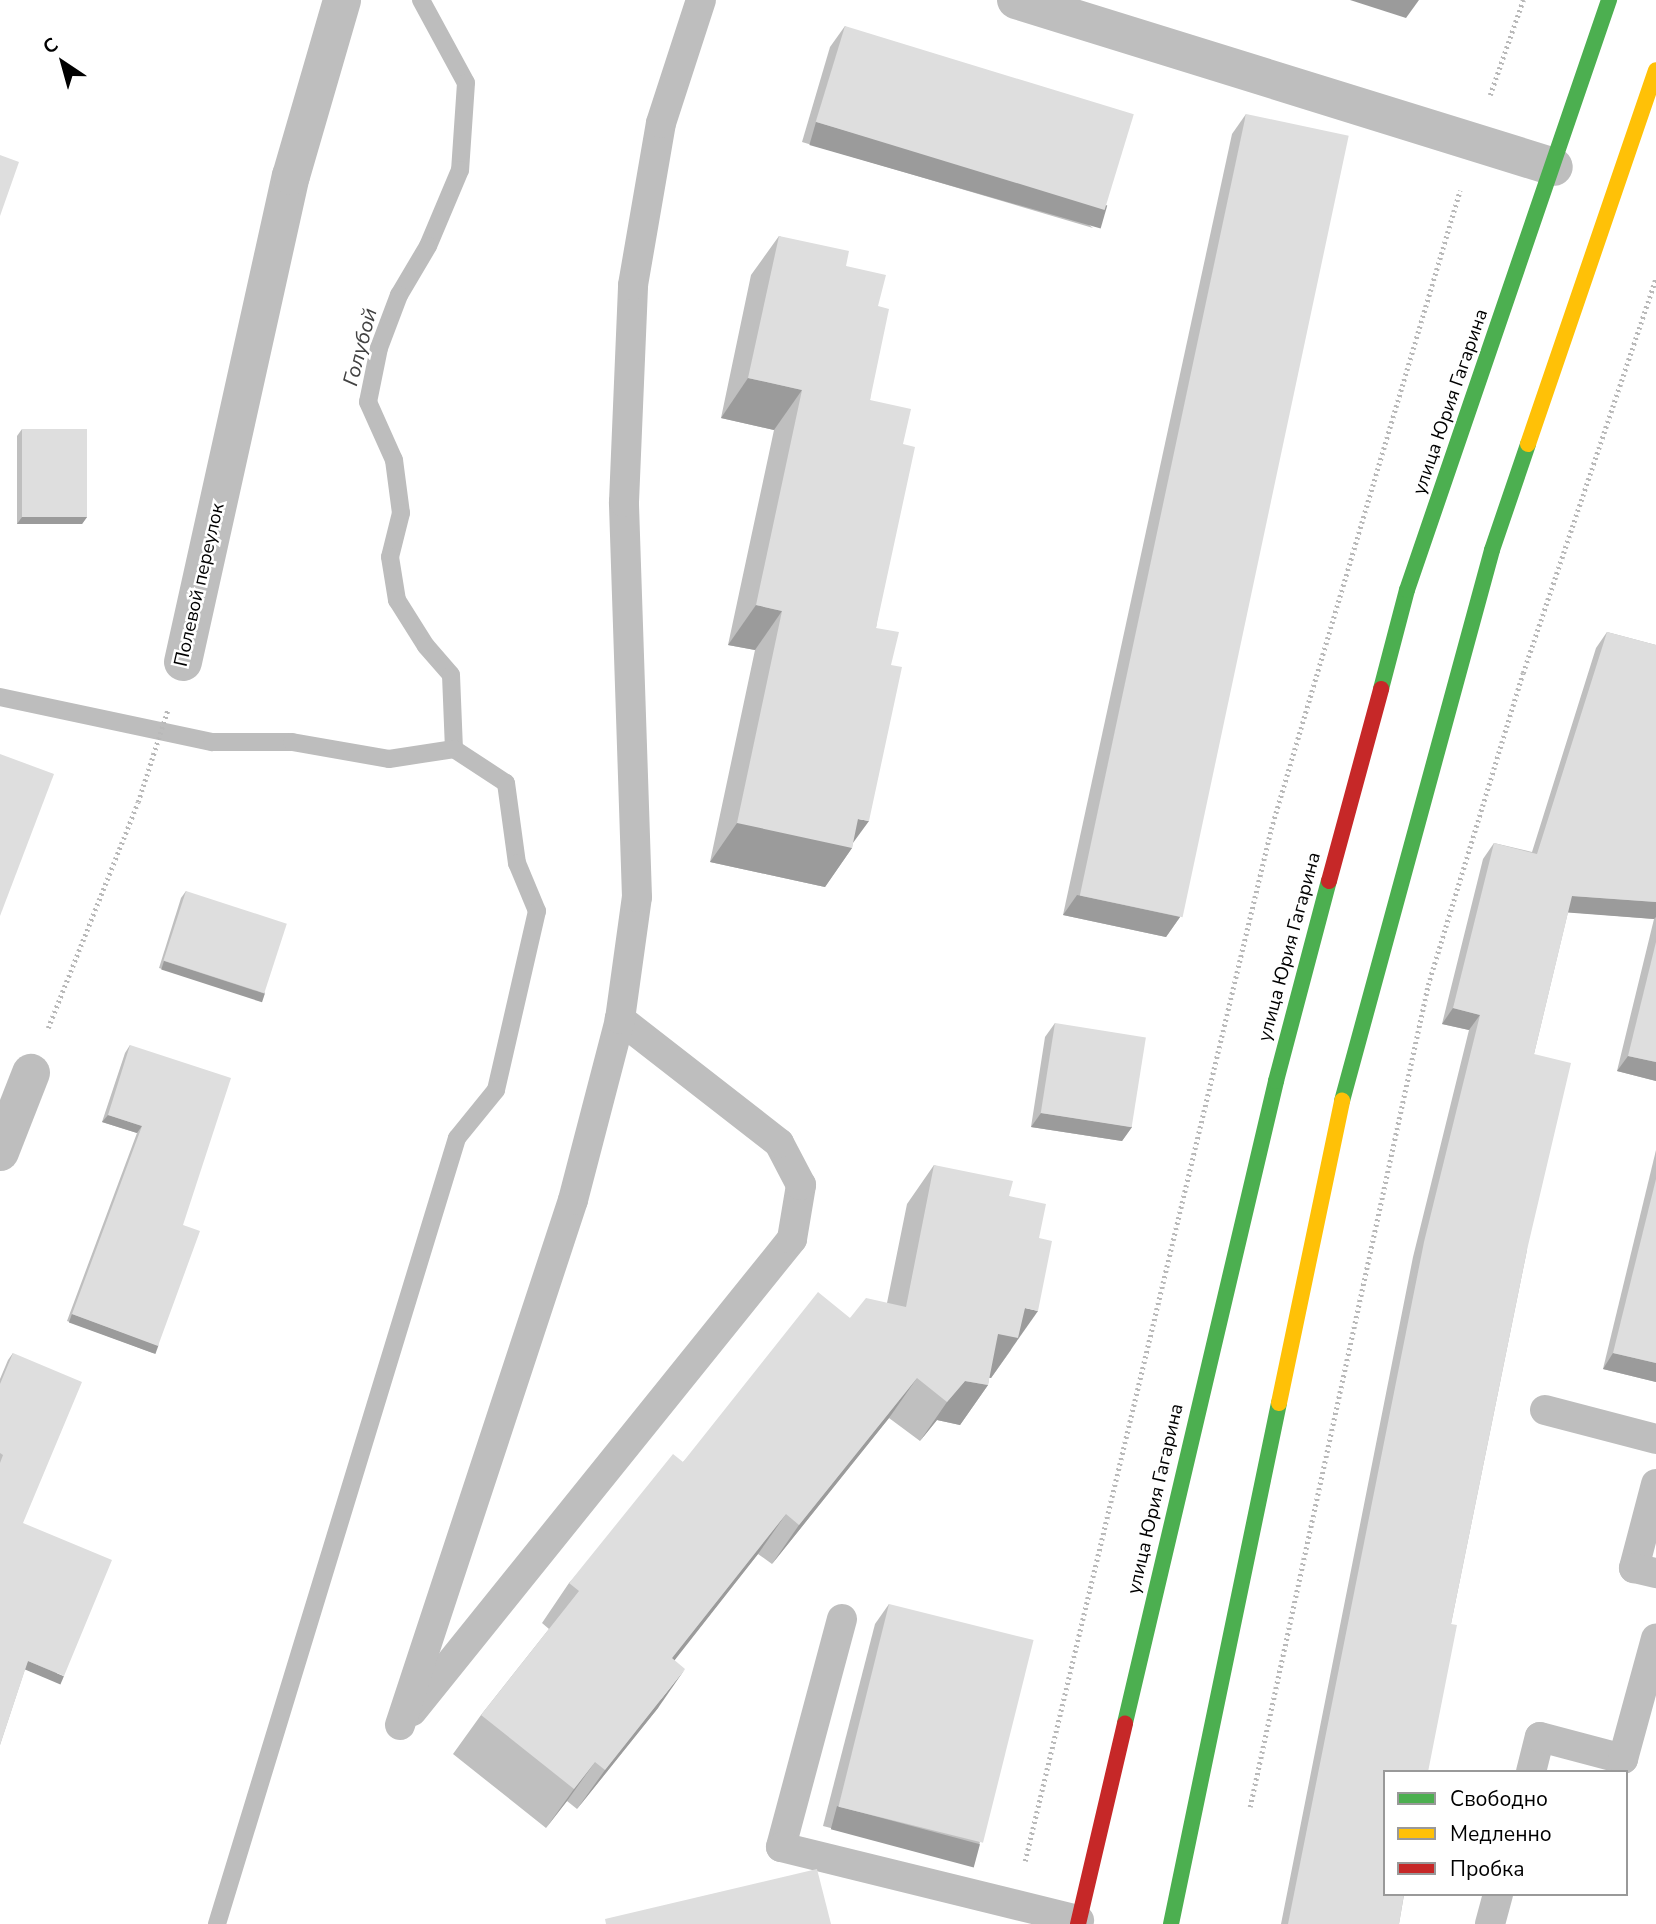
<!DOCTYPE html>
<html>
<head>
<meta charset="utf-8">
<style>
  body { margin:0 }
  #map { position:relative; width:1656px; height:1924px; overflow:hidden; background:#fff; font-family:"Nunito Sans",sans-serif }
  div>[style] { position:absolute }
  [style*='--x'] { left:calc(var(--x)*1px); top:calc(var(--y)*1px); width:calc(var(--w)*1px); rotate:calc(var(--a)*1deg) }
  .stream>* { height:18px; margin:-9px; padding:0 9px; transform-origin:9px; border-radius:9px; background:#bdbdbd }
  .path>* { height:4.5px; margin-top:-2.25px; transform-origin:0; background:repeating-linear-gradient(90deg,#b9b9b9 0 2px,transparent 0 5.5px) }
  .lane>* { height:30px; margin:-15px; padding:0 15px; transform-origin:15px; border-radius:15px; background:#bebebe }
  .street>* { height:38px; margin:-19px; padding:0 19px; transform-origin:19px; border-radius:19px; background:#bebebe }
  .fast>* { height:16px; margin:-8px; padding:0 8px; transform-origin:8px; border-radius:8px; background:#4caf50 }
  .slow>* { height:16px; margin:-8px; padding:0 8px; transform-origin:8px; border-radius:8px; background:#ffc107 }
  .jam>* { height:16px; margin:-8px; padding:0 8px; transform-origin:8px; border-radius:8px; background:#c62828 }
  .wall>* { inset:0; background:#bfbfbf }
  .shaded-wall>* { inset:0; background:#9b9b9b; transform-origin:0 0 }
  .building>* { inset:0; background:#dedede; transform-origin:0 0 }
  span { translate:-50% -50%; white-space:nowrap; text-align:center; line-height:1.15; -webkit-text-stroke:5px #fff; paint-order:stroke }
  .street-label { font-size:19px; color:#000 }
  .water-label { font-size:21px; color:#424242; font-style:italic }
  .legend { position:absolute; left:1383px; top:1770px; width:245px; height:126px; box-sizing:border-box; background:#fff; border:2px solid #999; margin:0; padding:9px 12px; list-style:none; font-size:21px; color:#000 }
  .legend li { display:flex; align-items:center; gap:14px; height:35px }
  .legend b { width:35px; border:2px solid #999 }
  .north { position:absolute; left:28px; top:28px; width:70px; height:70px; -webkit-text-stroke:5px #fff; paint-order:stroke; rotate:324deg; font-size:19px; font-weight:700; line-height:28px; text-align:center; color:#000 }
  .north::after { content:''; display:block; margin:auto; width:24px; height:32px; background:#000; clip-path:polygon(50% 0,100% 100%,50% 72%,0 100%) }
</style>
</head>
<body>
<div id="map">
  <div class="stream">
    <div style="--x:421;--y:0;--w:94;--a:61.5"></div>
    <div style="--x:466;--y:83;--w:87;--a:93.9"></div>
    <div style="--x:460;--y:170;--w:82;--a:112.8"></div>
    <div style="--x:428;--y:246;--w:57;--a:120.6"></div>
    <div style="--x:399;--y:295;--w:57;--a:110.7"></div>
    <div style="--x:379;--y:348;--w:55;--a:101.5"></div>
    <div style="--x:368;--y:402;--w:64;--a:65.9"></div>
    <div style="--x:394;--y:460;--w:53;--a:82.5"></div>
    <div style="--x:401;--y:513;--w:45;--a:104"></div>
    <div style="--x:390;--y:557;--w:44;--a:80.8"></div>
    <div style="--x:397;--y:600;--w:54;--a:57.8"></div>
    <div style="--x:426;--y:646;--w:38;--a:49"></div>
    <div style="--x:451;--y:675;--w:74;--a:87.7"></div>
    <div style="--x:0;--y:697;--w:217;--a:12"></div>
    <div style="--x:212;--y:742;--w:80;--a:0"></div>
    <div style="--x:292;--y:742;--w:98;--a:9.9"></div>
    <div style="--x:389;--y:759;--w:66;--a:-8.7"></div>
    <div style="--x:454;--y:749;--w:62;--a:33.2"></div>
    <div style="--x:506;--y:783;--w:81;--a:82.2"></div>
    <div style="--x:517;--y:863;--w:52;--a:67.4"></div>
    <div style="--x:537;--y:911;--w:184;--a:102.9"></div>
    <div style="--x:496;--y:1090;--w:62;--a:129.1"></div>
    <div style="--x:457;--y:1138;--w:822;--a:106.98"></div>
  </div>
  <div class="path">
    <div style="--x:1490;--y:95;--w:101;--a:-70.8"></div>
    <div style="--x:48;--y:1028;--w:243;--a:-68.3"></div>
    <div style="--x:138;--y:802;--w:98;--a:-72.1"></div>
    <div style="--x:1250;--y:1807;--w:841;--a:-77.78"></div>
    <div style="--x:1428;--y:985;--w:326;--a:-73.1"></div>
    <div style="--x:1523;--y:673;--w:417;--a:-71.4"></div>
    <div style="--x:1025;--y:1861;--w:1061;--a:-76.59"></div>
    <div style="--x:1271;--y:829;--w:666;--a:-73.52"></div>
  </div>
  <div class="lane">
    <div style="--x:1545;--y:1410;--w:115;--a:14.6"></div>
    <div style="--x:1656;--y:1484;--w:87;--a:104.7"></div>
    <div style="--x:1634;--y:1568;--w:23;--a:13"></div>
    <div style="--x:842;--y:1619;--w:236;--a:105"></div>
    <div style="--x:781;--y:1847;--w:307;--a:13.8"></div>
    <div style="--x:412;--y:1711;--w:606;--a:-51.16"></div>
    <div style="--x:792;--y:1239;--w:55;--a:-80.5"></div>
    <div style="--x:801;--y:1185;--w:47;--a:-117.6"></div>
    <div style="--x:779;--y:1143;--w:202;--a:-142.1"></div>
    <div style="--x:400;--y:1725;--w:553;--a:-71.76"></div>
    <div style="--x:573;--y:1200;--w:187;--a:-75.4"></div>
    <div style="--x:620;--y:1019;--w:123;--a:-82.1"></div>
    <div style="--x:637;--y:897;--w:395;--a:-91.9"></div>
    <div style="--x:624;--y:502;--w:217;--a:-87.6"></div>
    <div style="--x:633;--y:285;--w:164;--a:-80.2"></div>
    <div style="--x:661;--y:123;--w:129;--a:-72"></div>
    <div style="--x:1531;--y:1772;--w:36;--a:-76"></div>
    <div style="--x:1540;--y:1737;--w:86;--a:14.8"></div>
    <div style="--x:1623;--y:1759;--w:125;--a:-74.7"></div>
    <div style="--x:1490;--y:1924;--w:31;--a:-75"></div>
  </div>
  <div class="street">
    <div style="--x:1016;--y:0;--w:563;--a:17.24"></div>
    <div style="--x:183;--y:662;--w:498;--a:-77.5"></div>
    <div style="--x:291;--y:176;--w:183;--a:-73.8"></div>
    <div style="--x:0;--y:1152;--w:85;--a:-68.6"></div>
  </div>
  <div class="fast">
    <div style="--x:1381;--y:689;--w:102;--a:-75.3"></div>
    <div style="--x:1407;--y:590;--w:624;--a:-71.1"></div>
    <div style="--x:1342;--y:1101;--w:571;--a:-74.77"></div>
    <div style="--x:1492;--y:550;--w:112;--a:-71.2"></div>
    <div style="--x:1125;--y:1723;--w:660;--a:-76.76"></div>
    <div style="--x:1276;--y:1081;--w:207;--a:-75.2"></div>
    <div style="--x:1171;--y:1924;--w:532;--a:-78.29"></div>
  </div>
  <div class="slow">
    <div style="--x:1528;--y:444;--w:395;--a:-71.1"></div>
    <div style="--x:1279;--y:1403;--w:309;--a:-78.2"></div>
  </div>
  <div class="jam">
    <div style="--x:1329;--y:881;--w:199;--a:-74.8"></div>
    <div style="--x:1078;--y:1924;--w:206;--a:-76.8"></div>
  </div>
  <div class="wall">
    <div style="clip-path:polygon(845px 26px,1093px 228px,802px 142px,830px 47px)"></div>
    <div style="clip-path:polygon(1246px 114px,1180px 917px,1166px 937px,1063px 915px,1232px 134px)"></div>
    <div style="clip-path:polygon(779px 236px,846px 266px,878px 306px,870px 400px,903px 444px,876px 628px,853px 842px,852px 848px,825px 887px,710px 862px,755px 650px,728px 645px,774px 430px,721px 418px,751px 275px)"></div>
    <div style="clip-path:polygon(22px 429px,87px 517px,82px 524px,17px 524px,17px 436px)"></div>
    <div style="clip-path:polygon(1607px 632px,1656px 645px,1656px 1081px,1617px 1071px,1654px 919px,1568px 912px,1534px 1054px,1527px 1250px,1451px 1624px,1399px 1924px,1281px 1924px,1413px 1257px,1469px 1030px,1442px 1024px,1483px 859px,1494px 843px,1532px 852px,1596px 648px)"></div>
    <div style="clip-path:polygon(186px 891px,265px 993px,260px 1000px,159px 968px,181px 898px)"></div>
    <div style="clip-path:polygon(1055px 1023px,1132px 1127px,1122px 1141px,1031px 1127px,1045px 1037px)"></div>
    <div style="clip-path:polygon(130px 1045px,183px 1225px,158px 1346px,153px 1353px,67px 1321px,137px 1133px,102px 1122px,125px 1053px)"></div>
    <div style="clip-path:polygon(1656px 1150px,1656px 1382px,1603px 1369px)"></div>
    <div style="clip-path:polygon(934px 1165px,1009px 1196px,1039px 1238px,1011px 1350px,991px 1378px,989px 1378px,988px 1385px,960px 1425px,937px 1420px,920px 1441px,889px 1418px,772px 1564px,758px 1554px,674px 1660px,658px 1708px,577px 1809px,567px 1801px,546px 1828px,453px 1754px,481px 1715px,549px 1629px,542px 1623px,569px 1583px,683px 1462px,850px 1318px,887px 1303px,907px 1204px)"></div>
    <div style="clip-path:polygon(13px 1353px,23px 1523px,59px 1683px,25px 1669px,0 1745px,0 1379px,8px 1360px)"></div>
    <div style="clip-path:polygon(889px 1604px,980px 1843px,966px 1863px,823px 1826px,875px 1624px)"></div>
  </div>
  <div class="shaded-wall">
    <div style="clip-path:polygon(1350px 0,1419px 0,1406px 18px)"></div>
    <div style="left:816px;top:122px;width:303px;height:24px;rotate:16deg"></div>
    <div style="clip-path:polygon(748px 378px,802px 390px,774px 430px,721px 418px)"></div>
    <div style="clip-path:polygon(22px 517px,87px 517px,82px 524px,17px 524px)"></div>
    <div style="clip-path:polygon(756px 605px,782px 611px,755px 650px,728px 645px)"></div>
    <div style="clip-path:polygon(858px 819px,869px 821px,850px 847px,852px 848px,825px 887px,710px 862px,737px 823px)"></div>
    <div style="clip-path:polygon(1077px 895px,1180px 917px,1166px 937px,1063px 915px)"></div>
    <div style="clip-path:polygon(1572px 896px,1656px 902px,1656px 917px,1654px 919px,1561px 912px)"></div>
    <div style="left:164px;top:961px;width:106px;height:9px;rotate:18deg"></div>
    <div style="clip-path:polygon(1453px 1008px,1480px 1015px,1469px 1030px,1442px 1024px)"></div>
    <div style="clip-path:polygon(1628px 1056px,1656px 1062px,1656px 1081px,1617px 1071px)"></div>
    <div style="clip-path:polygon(1041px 1113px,1132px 1127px,1122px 1141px,1031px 1127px)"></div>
    <div style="clip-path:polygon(108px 1115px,142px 1126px,137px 1133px,102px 1122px)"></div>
    <div style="clip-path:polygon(1025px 1308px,1038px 1311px,991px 1378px,970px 1374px,998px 1334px)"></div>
    <div style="left:72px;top:1314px;width:92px;height:9px;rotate:20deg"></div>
    <div style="clip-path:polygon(1613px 1353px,1656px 1363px,1656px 1382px,1603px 1369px)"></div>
    <div style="clip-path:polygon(917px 1378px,889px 1418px,772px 1564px,799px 1525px)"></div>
    <div style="clip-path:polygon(965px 1381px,988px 1385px,960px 1425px,937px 1420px,920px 1441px,947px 1402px)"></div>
    <div style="clip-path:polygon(786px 1514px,758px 1554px,645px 1698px,672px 1658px)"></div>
    <div style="left:28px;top:1661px;width:39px;height:9px;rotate:23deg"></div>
    <div style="clip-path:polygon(685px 1669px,658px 1708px,577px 1809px,605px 1770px)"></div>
    <div style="clip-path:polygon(595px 1762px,567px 1801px,546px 1828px,574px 1789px)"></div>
    <div style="left:837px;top:1806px;width:148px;height:24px;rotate:15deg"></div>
  </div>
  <div class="building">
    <div style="left:845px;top:26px;width:302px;height:100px;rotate:17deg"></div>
    <div style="left:1246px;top:114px;width:105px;height:799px;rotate:12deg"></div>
    <div style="clip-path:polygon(0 155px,19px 162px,0 216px)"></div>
    <div style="clip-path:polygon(779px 236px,849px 251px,846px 266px,886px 275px,878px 306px,889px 309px,870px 400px,911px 409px,903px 444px,915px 447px,876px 628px,899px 632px,891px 665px,902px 667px,869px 821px,858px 819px,852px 848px,737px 823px,782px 611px,756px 605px,802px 390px,748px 378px)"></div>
    <div style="left:22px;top:429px;width:65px;height:88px"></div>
    <div style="clip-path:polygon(1607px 632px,1656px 645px,1656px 902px,1572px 896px,1534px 1054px,1571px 1063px,1527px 1250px,1451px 1624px,1457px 1625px,1428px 1772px,1385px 1772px,1385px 1894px,1404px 1894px,1399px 1924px,1288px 1924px,1424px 1242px,1480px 1015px,1453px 1008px,1494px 843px,1537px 854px)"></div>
    <div style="clip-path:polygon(0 754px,54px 774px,0 916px)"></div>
    <div style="left:186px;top:891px;width:106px;height:73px;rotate:18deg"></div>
    <div style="clip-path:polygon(1656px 942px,1656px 1062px,1628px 1056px)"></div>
    <div style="left:1055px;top:1023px;width:92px;height:91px;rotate:9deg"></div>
    <div style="clip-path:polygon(130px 1045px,231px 1078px,183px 1225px,200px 1231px,158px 1346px,72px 1314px,142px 1126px,108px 1115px)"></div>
    <div style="clip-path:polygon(934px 1165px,1013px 1181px,1009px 1196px,1046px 1204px,1039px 1238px,1052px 1241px,1038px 1311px,1025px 1308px,1018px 1338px,998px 1334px,988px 1385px,965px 1381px,947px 1402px,917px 1378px,799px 1525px,786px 1514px,672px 1658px,685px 1669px,605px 1770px,595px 1762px,574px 1789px,481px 1715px,579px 1591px,569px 1583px,673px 1454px,683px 1462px,818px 1292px,850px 1318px,866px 1298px,906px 1307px)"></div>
    <div style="clip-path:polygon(1656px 1179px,1656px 1363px,1613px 1353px)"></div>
    <div style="clip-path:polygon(13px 1353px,82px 1382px,23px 1523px,112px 1560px,64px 1676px,28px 1661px,0 1745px,0 1463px,3px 1455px,0 1453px,0 1384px)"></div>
    <div style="left:889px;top:1604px;width:149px;height:209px;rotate:14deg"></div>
    <div style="clip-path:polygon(817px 1869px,831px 1924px,606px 1924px,605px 1919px)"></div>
  </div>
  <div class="street-label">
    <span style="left:1451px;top:402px;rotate:-71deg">улица Юрия Гагарина</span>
    <span style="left:200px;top:585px;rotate:-77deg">Полевой переулок</span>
    <span style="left:1290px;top:947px;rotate:-75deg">улица Юрия Гагарина</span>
    <span style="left:1156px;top:1499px;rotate:-77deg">улица Юрия Гагарина</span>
  </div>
  <div class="water-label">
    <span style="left:360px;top:347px;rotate:-75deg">Голубой</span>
  </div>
  <ul class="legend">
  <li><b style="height:9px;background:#4caf50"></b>Свободно</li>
  <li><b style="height:9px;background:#ffc107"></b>Медленно</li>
  <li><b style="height:9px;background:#c62828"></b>Пробка</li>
  </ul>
  <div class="north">С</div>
</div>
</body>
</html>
